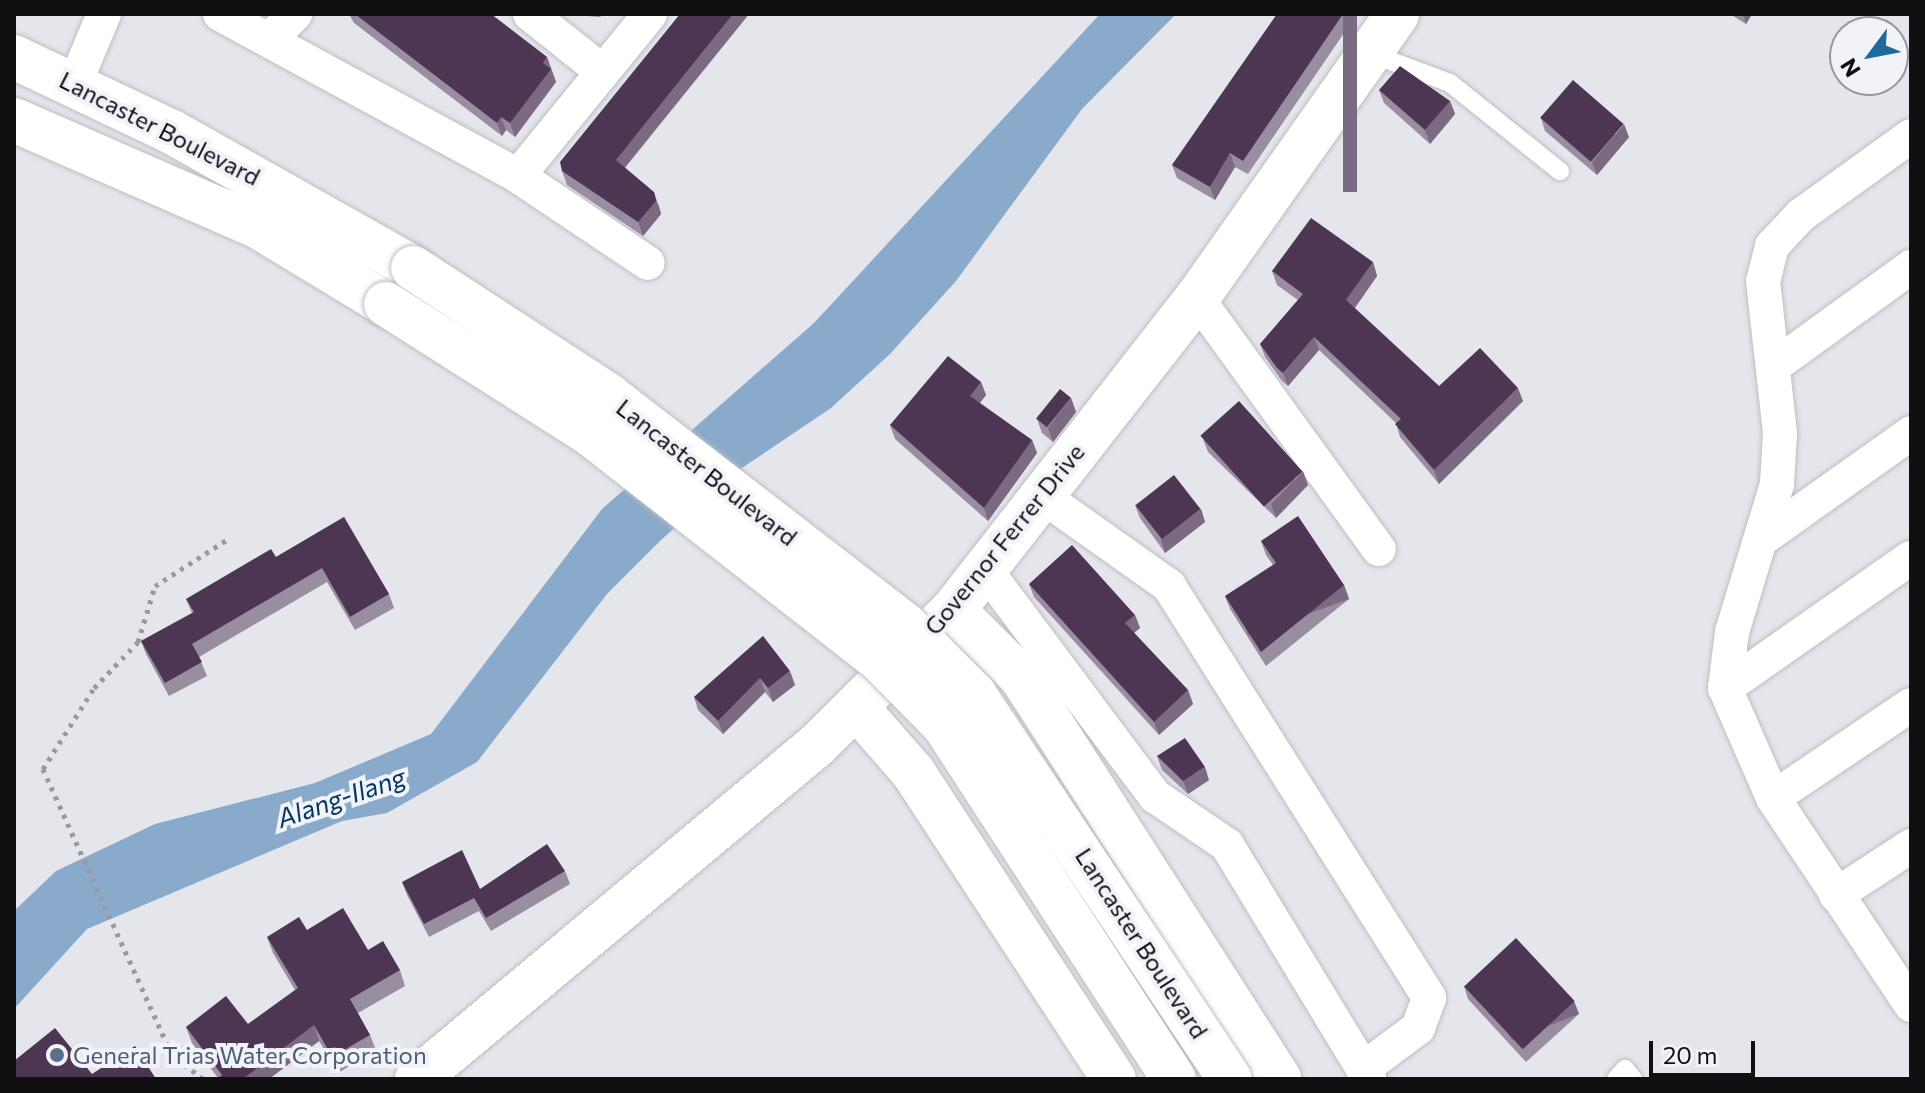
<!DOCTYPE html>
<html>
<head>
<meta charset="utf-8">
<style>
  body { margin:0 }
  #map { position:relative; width:1925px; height:1093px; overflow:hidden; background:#e5e5ec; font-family:Commissioner,sans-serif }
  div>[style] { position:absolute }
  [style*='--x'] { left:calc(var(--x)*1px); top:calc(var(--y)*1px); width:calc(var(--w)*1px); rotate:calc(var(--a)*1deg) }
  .water>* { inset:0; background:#8aaacb }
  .path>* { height:5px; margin-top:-2.5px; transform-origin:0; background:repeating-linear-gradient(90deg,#99999e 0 4px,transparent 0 10px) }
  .roads { filter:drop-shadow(0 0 2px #bdbec4) drop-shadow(0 0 2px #bdbec4) }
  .lane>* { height:18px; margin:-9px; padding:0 9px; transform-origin:9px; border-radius:9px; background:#fff }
  .street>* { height:34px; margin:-17px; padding:0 17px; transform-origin:17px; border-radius:17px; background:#fff }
  .secondary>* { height:44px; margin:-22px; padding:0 22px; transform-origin:22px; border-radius:22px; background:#fff }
  .bridges { filter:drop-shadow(0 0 2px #bdbec4) drop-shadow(0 0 2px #bdbec4) }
  .secondary-bridge>* { height:44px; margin:-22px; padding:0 22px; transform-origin:22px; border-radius:22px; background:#fff }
  .wall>* { inset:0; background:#998ea0 }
  .shaded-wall>* { inset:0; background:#7b6a82; transform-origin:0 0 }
  .building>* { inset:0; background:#4d3654; transform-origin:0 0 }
  .dots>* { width:22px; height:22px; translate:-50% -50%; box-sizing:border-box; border:4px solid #f2f3f9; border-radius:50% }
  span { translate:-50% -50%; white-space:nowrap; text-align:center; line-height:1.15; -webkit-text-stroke:8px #f2f3f9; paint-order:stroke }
  .street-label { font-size:24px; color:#101012 }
  .service-label { font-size:24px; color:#4e5e75 }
  .left { translate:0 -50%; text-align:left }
  .water-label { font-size:26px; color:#043862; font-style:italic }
  .frame { position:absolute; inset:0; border:16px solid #101012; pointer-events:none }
  .north { position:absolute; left:1829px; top:16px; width:80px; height:80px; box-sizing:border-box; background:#f2f3f9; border:2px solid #98989d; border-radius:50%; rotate:238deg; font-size:22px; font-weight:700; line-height:32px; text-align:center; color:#101012 }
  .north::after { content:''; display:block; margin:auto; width:28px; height:36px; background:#1e6a9d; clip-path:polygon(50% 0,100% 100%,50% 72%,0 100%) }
  .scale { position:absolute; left:1649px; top:1041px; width:106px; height:36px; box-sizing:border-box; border:4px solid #101012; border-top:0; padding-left:10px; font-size:24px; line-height:28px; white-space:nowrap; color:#101012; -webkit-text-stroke:6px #f2f3f9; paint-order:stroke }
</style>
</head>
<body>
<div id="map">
  <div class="water">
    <div style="clip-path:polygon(1100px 14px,1176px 14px,1082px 109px,956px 281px,890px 354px,831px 408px,739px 470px,660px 541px,607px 594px,477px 762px,387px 813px,342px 821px,87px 929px,14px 1009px,14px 911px,56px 871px,155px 824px,315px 783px,431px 734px,602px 509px,814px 323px)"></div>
  </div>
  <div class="path">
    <div style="--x:203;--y:1079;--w:39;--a:-142"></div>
    <div style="--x:172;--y:1055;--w:314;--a:-114.3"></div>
    <div style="--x:43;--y:769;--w:96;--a:-57.8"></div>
    <div style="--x:94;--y:688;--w:64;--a:-46.3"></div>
    <div style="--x:138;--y:642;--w:59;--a:-73.1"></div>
    <div style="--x:155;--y:586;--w:87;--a:-32.8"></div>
  </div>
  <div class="roads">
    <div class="lane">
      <div style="--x:1372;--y:54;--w:83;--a:20.4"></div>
      <div style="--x:1450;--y:83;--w:141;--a:38.7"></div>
      <div style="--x:1616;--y:1079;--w:13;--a:-48"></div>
      <div style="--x:1625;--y:1069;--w:13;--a:51"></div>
    </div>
    <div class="street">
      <div style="--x:220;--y:14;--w:339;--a:28.5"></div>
      <div style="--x:518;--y:176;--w:156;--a:33.8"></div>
      <div style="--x:530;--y:14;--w:93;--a:38.5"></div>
      <div style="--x:272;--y:37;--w:33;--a:-45"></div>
      <div style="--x:75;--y:83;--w:75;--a:-67.2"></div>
      <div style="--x:1911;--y:136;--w:135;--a:144.3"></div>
      <div style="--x:1801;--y:215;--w:42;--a:133.1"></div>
      <div style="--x:1772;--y:246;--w:36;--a:104"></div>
      <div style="--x:1763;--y:281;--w:153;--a:83.6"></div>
      <div style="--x:1780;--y:433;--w:51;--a:93.4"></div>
      <div style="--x:1777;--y:484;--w:155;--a:106.9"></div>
      <div style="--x:1732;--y:632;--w:56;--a:97.1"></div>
      <div style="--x:1725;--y:688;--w:120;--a:66.4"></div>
      <div style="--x:1773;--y:798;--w:249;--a:56.3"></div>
      <div style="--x:518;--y:176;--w:209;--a:-50.8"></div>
      <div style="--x:1197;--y:298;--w:310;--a:54.1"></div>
      <div style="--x:1774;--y:366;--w:169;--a:-35.9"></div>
      <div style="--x:1042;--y:496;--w:156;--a:35.3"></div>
      <div style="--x:1169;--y:586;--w:487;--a:57.7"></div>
      <div style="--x:1429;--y:998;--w:32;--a:110"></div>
      <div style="--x:1418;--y:1028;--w:69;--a:143.3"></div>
      <div style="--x:1762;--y:539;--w:183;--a:-35.4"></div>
      <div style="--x:985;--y:569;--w:284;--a:53.2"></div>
      <div style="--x:1155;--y:796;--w:87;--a:34.2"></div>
      <div style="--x:1227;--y:845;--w:274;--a:58.7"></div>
      <div style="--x:1725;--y:688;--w:227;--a:-35"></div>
      <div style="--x:1773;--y:798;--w:166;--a:-34"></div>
      <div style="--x:1836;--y:895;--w:90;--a:-33.2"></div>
    </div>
    <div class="secondary">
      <div style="--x:14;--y:57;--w:175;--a:25.4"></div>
      <div style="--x:172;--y:132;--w:277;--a:29.4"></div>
      <div style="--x:14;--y:120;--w:265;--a:23.6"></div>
      <div style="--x:257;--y:226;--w:151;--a:31.2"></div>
      <div style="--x:953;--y:610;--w:97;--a:44.6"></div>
      <div style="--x:1022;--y:678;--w:476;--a:57.3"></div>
      <div style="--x:857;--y:708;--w:85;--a:48.8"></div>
      <div style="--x:913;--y:772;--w:367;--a:56.8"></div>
      <div style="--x:417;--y:1079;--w:521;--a:-39.86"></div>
      <div style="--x:817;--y:745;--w:192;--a:-44.8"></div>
      <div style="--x:953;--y:610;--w:396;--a:-52"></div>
      <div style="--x:1197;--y:298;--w:347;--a:-54.8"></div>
    </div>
  </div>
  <div class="bridges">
    <div class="secondary-bridge">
      <div style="--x:413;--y:268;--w:234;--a:33.1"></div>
      <div style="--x:609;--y:396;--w:374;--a:37.7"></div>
      <div style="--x:905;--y:625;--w:98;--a:45"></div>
      <div style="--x:974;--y:694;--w:462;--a:56.4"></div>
      <div style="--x:386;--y:304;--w:239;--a:32.4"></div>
      <div style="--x:588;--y:432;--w:372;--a:38"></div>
      <div style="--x:881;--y:661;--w:90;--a:45.5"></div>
      <div style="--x:944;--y:725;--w:422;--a:57"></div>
    </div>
  </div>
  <div class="wall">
    <div style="clip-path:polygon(349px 14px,491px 14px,547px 57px,556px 82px,515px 137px,506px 130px,502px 136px,354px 23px)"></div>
    <div style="clip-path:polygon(586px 14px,603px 14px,600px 17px,587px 16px)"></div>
    <div style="clip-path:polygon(680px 14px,749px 14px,625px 168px,659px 205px,661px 214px,643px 236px,567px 185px,562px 171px)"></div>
    <div style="clip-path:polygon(1277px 14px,1357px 14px,1248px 174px,1235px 167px,1215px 200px,1177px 178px,1172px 165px)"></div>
    <div style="clip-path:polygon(1730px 14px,1752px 14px,1746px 24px)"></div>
    <div style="clip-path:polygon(1379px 90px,1450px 101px,1455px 114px,1430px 144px,1384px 103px)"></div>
    <div style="clip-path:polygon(1541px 118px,1629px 137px,1597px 175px,1545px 131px)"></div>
    <div style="clip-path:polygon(1373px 262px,1377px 276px,1355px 308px,1439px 386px,1523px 401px,1439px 484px,1400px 437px,1396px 423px,1319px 350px,1288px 386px,1282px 381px,1265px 357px,1260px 344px,1298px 300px,1277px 285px,1272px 271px)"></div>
    <div style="clip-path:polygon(981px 382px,986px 395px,980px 403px,1032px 440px,1037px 453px,988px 521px,895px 439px,890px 425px)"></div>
    <div style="clip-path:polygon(1071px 398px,1076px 412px,1053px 442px,1042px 433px,1037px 419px)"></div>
    <div style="clip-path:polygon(1203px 439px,1308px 485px,1276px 518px,1208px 452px)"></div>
    <div style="clip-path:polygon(1135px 505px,1201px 509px,1205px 522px,1165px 553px,1140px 518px)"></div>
    <div style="clip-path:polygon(344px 517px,389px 594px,394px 608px,355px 630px,327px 582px,199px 657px,207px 676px,169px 696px,146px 654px,141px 641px,192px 613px,186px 599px,276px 557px)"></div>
    <div style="clip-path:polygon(1261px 541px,1344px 585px,1349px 599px,1266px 666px,1230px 609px,1225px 596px,1273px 565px,1266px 555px)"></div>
    <div style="clip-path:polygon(1029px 584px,1135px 615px,1140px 628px,1134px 633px,1188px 690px,1193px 704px,1159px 735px,1034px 597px)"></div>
    <div style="clip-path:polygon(763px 636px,795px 685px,773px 702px,765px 692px,723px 734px,698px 710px,694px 697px)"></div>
    <div style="clip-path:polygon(1157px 756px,1209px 780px,1188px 794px,1162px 770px)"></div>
    <div style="clip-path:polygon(565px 871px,570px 884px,491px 931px,479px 911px,429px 937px,407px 895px,402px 882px,480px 889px)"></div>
    <div style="clip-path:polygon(307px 930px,368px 950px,400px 970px,405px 986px,358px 1013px,370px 1035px,376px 1050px,338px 1073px,319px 1041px,269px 1079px,217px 1079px,218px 1078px,192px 1043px,186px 1027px,248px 1024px,295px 990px,273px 953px,267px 937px)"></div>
    <div style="clip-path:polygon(1464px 986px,1574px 1001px,1579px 1014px,1526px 1062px,1468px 999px)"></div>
  </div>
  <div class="shaded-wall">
    <div style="clip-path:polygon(733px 14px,749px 14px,620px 173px,616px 160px)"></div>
    <div style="left:1343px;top:14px;width:14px;height:178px"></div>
    <div style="clip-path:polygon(1743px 14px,1752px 14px,1746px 24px)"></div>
    <div style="clip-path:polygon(547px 57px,556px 82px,515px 137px,510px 123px)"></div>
    <div style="clip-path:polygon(1450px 101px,1455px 114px,1430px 144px,1425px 130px)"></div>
    <div style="clip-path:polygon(501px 117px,506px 130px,502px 136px,497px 123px)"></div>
    <div style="clip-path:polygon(1624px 124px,1629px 137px,1597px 175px,1592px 162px)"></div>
    <div style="clip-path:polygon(1230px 153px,1235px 167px,1215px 200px,1210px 187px)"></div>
    <div style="clip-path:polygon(654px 192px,661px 214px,643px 236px,638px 222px)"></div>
    <div style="clip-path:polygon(1373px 262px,1377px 276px,1351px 313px,1346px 300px)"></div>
    <div style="clip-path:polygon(1314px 337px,1319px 350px,1288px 386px,1283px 373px)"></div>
    <div style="clip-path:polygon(981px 382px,986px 395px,975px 409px,970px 396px)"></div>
    <div style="clip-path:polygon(1518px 388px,1523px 401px,1439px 484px,1434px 470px)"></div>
    <div style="clip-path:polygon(1071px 398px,1076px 412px,1053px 442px,1048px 428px)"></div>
    <div style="clip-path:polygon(1032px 440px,1037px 453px,988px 521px,984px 508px)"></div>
    <div style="clip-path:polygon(1303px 471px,1308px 485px,1276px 518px,1271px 504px)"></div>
    <div style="clip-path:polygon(1201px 509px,1205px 522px,1165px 553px,1161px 539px)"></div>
    <div style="left:1344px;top:585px;width:15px;height:107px;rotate:70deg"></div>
    <div style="clip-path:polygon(1135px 615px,1140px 628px,1130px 636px,1125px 623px)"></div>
    <div style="clip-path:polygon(790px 671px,795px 685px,773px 702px,768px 688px)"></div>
    <div style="clip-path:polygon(760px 678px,765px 692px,723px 734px,718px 721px)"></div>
    <div style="clip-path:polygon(1188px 690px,1193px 704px,1159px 735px,1154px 722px)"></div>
    <div style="clip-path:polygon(1205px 767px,1209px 780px,1188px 794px,1183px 781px)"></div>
    <div style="left:1574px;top:1001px;width:14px;height:72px;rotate:69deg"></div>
    <div style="clip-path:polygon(314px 1025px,319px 1041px,269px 1079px,243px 1079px)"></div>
  </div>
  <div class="building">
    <div style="clip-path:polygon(355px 14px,491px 14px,547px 57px,543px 63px,551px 69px,510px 123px,501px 117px,497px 123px)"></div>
    <div style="clip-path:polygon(680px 14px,733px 14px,616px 160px,654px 192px,656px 201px,638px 222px,562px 171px,560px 162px)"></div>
    <div style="clip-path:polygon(1277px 14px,1343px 14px,1243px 161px,1230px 153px,1210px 187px,1172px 165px)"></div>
    <div style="clip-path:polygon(1400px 66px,1450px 101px,1425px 130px,1379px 90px)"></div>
    <div style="left:1573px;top:80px;width:67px;height:50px;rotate:41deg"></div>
    <div style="clip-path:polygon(1311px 218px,1373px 262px,1346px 300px,1439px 386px,1480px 348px,1518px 388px,1434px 470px,1395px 424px,1401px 419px,1314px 337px,1283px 373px,1277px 368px,1260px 344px,1303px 294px,1272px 271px)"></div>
    <div style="clip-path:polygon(948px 356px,981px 382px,970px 396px,1032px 440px,984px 508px,890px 425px)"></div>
    <div style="left:1060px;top:389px;width:14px;height:38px;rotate:39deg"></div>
    <div style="left:1239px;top:401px;width:95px;height:52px;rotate:48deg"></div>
    <div style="left:1174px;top:475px;width:43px;height:49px;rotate:52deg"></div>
    <div style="clip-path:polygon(1298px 516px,1344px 585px,1261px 652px,1225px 596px,1276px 563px,1261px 541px)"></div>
    <div style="clip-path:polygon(344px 517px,389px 594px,350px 617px,322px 568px,192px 644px,202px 662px,165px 683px,141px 641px,194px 612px,186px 599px,271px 549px,276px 557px)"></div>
    <div style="clip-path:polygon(1072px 545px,1135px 615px,1125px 623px,1188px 690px,1154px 722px,1029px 584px)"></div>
    <div style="clip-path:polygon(763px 636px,790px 671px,768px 688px,760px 678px,718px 721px,694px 697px)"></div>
    <div style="clip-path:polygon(1185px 738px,1205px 767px,1183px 781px,1157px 756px)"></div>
    <div style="clip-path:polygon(547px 844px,565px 871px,486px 918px,474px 898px,424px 924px,402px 882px,462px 850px,480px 889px)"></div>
    <div style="clip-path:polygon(343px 908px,368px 950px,383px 941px,400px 970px,350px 999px,370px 1035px,332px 1057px,314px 1025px,243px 1079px,217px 1079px,222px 1075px,186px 1027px,226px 996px,248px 1024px,298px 988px,267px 937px,299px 917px,307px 930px)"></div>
    <div style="left:1516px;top:938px;width:86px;height:71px;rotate:47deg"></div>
    <div style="clip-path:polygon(55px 1028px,92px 1074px,135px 1046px,156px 1079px,14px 1079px,14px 1061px)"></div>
  </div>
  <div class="dots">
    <div style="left:57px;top:1055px;background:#5c6f8a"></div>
  </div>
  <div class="street-label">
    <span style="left:160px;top:128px;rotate:27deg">Lancaster Boulevard</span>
    <span style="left:707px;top:472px;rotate:38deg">Lancaster Boulevard</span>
    <span style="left:1004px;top:539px;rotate:-51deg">Governor Ferrer Drive</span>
    <span style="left:1142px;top:943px;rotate:57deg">Lancaster Boulevard</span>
  </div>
  <div class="service-label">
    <span class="left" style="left:73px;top:1055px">General Trias Water Corporation</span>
  </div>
  <div class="water-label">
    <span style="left:341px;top:797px;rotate:-19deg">Alang-Ilang</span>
  </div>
  <div class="frame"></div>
  <div class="north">N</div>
  <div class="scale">20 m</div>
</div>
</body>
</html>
